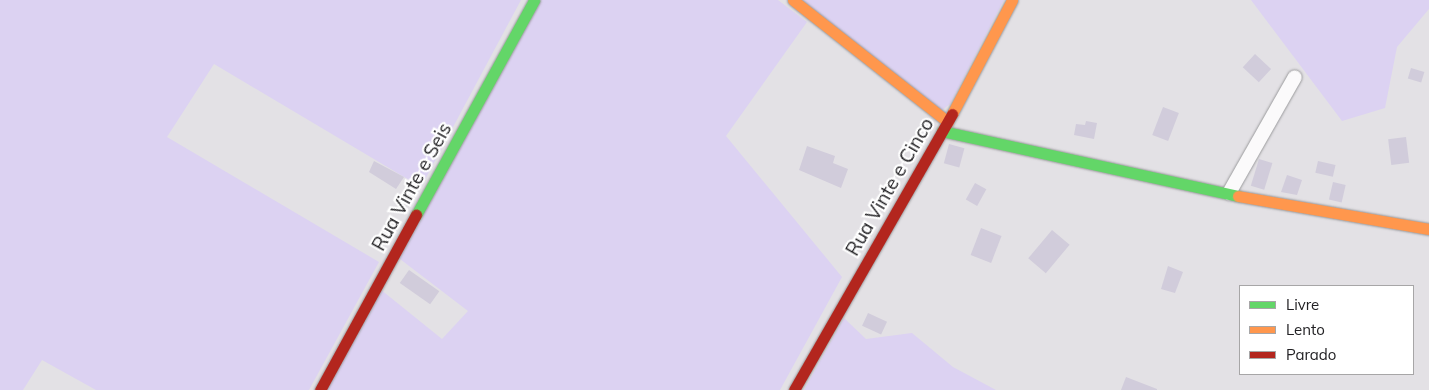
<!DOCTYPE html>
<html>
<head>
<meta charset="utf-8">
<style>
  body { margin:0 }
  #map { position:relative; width:1429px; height:390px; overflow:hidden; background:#e3e1e5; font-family:Mulish,sans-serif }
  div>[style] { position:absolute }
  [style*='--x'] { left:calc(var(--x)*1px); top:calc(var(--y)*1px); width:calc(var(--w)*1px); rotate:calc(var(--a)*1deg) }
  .green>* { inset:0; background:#dcd2f2 }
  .building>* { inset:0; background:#d1ccdb; transform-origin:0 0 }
  .roads { filter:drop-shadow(0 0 1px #9a9a9c) drop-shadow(0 0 1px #9a9a9c) }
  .street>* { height:14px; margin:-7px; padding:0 7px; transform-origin:7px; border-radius:7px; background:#fbfafb }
  .fast>* { height:11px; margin:-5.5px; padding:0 5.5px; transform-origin:5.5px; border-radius:5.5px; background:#63d668 }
  .slow>* { height:11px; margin:-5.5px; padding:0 5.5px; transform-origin:5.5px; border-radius:5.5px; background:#ff974d }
  .jam>* { height:11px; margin:-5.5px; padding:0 5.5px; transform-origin:5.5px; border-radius:5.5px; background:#b3261e }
  span { translate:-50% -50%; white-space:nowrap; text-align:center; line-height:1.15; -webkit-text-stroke:4.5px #fff; paint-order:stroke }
  .street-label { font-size:19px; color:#222124 }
  .legend { position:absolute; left:1239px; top:285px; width:175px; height:90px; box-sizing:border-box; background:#fff; border:1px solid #a7a6a7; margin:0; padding:6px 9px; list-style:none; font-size:15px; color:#222124 }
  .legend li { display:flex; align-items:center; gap:10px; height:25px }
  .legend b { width:25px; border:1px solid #a7a6a7 }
</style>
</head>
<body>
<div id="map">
  <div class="green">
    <div style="clip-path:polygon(0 0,521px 0,421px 187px,214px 64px,167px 137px,379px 262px,309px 390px,96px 390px,42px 360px,23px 390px,0 390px)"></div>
    <div style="clip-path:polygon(534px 0,778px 0,807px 22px,726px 136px,842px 277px,780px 390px,324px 390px,380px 289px,442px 339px,468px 311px,396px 256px)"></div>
    <div style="clip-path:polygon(796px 0,1004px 0,950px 104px,941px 111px)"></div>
    <div style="clip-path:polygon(1251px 0,1429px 0,1429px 9px,1397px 47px,1385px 108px,1342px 121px)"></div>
    <div style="clip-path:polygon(844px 318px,866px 339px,912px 333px,953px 367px,996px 390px,804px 390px)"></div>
  </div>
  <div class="building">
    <div style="left:1255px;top:54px;width:22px;height:18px;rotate:43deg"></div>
    <div style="left:1411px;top:68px;width:14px;height:11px;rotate:17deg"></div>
    <div style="left:1163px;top:107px;width:17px;height:30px;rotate:21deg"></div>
    <div style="clip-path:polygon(1086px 121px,1097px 123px,1094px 139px,1074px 135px,1076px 124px,1085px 125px)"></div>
    <div style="left:1406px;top:137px;width:26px;height:18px;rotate:83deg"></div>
    <div style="left:949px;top:144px;width:16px;height:20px;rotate:15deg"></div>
    <div style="clip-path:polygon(807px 146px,835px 156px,833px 163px,848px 169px,841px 188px,799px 170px)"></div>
    <div style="left:1259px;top:159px;width:14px;height:28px;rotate:17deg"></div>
    <div style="clip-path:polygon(374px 161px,404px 177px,396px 189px,369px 172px)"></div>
    <div style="left:1318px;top:161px;width:18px;height:12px;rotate:13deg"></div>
    <div style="clip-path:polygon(1287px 175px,1302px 180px,1297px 195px,1281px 192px)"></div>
    <div style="left:1333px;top:182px;width:13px;height:18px;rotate:13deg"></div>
    <div style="left:975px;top:183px;width:13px;height:19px;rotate:29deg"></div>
    <div style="left:981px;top:228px;width:22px;height:29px;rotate:21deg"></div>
    <div style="left:1052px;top:230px;width:23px;height:37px;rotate:40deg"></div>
    <div style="clip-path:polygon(1168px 266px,1183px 272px,1175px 293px,1161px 289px)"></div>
    <div style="left:409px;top:270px;width:37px;height:16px;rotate:35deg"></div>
    <div style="left:868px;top:313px;width:21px;height:14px;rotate:25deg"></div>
    <div style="clip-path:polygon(1126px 377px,1157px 389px,1157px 390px,1121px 390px)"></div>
  </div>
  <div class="roads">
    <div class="street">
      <div style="--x:1229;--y:193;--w:133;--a:-60.4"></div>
    </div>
    <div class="fast">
      <div style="--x:942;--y:131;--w:303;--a:12.4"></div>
      <div style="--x:416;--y:215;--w:245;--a:-61.2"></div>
    </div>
    <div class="slow">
      <div style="--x:793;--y:0;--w:197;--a:38.2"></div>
      <div style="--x:952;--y:114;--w:129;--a:-62.2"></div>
      <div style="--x:1238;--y:196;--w:194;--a:9.8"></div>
    </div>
    <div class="jam">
      <div style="--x:320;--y:390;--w:200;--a:-61.3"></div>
      <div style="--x:794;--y:390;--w:318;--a:-60.2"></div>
    </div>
  </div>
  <div class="street-label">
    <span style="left:412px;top:187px;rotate:-61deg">Rua Vinte e Seis</span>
    <span style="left:890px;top:187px;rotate:-60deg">Rua Vinte e Cinco</span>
  </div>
  <ul class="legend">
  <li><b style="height:6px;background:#63d668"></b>Livre</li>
  <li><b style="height:6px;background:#ff974d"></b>Lento</li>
  <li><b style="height:6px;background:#b3261e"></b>Parado</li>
  </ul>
</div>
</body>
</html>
